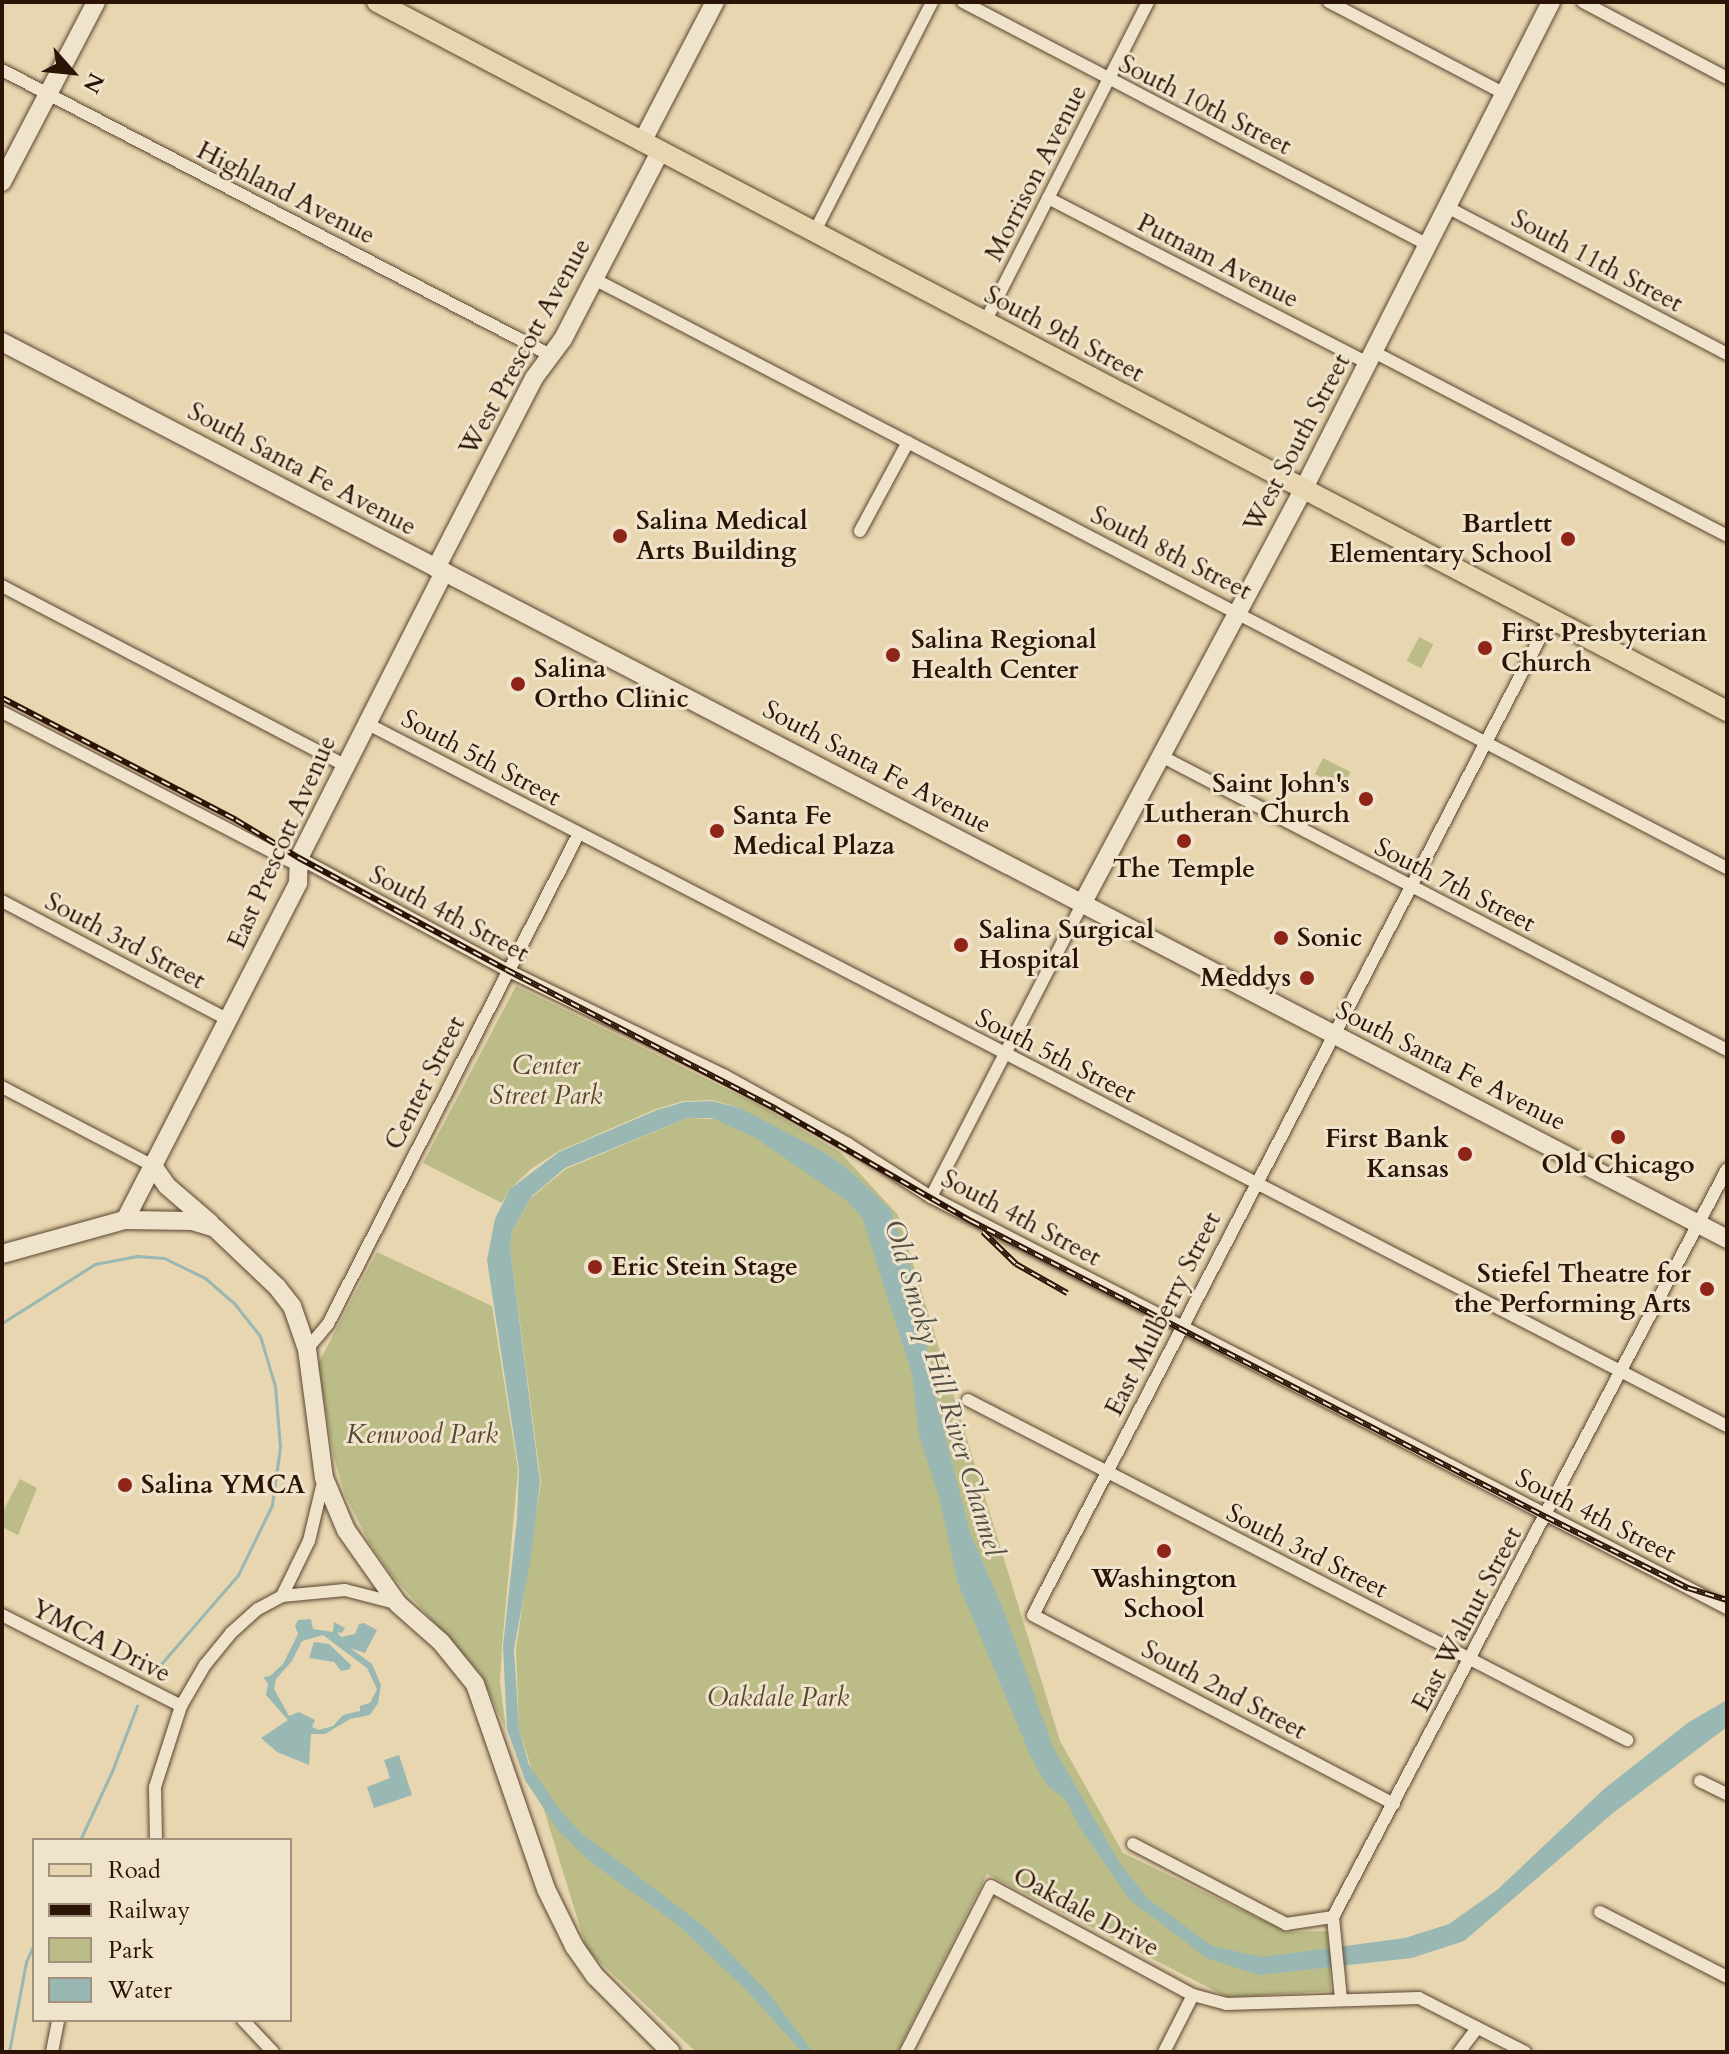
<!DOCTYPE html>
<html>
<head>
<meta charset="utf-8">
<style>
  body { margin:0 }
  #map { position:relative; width:1729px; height:2054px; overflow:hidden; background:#e7d6af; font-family:Cardo,serif }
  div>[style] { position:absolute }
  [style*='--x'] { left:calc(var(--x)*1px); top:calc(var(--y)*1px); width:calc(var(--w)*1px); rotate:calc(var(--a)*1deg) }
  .green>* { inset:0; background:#bbbc87; transform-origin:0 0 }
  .water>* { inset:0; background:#99b7b3 }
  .stream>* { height:3px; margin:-1.5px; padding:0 1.5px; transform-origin:1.5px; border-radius:1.5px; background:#99b7b3 }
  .roads { filter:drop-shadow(0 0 2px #5a4430) drop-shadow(0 0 2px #5a4430) }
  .street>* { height:12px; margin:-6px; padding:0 6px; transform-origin:6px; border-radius:6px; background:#efe4cb }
  .secondary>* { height:18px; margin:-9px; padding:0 9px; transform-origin:9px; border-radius:9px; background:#efe4cb }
  .primary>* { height:20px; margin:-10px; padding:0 10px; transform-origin:10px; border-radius:10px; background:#e7d6af }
  .rail>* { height:6px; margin-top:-3px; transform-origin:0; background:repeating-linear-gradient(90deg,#efe4cb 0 9px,#2b1406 0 18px); box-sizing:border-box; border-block:2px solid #2b1406 }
  .dots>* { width:22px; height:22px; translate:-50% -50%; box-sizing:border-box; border:4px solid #efe4cb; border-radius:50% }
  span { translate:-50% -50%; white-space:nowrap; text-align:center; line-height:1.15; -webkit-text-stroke:6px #efe4cb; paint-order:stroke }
  .street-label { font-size:26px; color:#2b1406 }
  .poi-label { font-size:26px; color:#2b1406; font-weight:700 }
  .left { translate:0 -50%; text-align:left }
  .right { translate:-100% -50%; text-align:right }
  .park-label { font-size:26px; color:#56462d; font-style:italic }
  .water-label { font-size:28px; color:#524d43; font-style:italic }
  .frame { position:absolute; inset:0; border:4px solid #2b1406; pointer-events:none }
  .legend { position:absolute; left:32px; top:1838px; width:260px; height:184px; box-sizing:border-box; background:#efe4cb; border:2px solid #a1917c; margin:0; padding:10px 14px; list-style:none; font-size:24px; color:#2b1406 }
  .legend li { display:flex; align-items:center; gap:16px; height:40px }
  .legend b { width:40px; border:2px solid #a1917c }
  .north { position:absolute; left:32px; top:32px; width:80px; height:80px; -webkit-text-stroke:6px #efe4cb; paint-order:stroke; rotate:117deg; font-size:22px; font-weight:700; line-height:32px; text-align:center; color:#2b1406 }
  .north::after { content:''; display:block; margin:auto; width:28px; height:36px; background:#2b1406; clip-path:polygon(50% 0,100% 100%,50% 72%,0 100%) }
</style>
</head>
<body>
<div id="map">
  <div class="green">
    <div style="left:1419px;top:637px;width:16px;height:27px;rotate:27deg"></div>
    <div style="left:1323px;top:758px;width:31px;height:18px;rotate:27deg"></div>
    <div style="clip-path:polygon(516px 986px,754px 1102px,840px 1152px,898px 1215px,1060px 1741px,1123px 1853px,1287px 1932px,1328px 1931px,1331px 1991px,1227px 1997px,987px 1874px,897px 2052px,696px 2052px,587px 1950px,519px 1728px,516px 1649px,541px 1482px,510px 1248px,512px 1231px,532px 1197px,566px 1169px,687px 1118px,711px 1119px,740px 1108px,713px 1100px,683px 1101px,656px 1109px,559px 1151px,531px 1169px,510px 1189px,502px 1203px,423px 1163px)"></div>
    <div style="clip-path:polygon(377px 1252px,492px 1306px,518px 1470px,502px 1646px,500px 1682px,506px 1730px,481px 1674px,393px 1577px,369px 1542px,345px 1495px,334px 1458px,318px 1364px)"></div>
    <div style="clip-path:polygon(20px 1479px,37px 1488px,18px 1535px,2px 1527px,2px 1513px)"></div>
  </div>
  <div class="water">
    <div style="clip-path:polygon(712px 1101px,740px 1108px,822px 1151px,847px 1168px,890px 1209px,915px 1280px,937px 1404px,970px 1533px,1004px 1611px,1053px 1747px,1119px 1862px,1147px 1898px,1212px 1946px,1262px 1957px,1405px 1938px,1449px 1924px,1497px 1890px,1604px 1789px,1689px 1722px,1727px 1700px,1727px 1727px,1613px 1813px,1464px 1941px,1412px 1958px,1259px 1975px,1207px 1958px,1130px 1900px,1080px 1828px,1066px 1800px,1047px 1785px,1031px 1757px,958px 1583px,940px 1501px,919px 1435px,912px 1374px,862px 1217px,845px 1199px,754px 1137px,712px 1118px,687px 1118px,565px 1168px,532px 1196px,512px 1231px,510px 1248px,540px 1482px,531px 1558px,514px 1649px,519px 1728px,529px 1765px,557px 1806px,580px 1832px,706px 1928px,767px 1991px,813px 2052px,802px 2052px,747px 1991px,677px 1924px,592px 1863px,558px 1830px,525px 1780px,507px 1729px,503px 1646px,517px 1519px,519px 1470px,487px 1260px,495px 1219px,510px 1189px,559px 1152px,657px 1110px,684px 1102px)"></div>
    <div style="clip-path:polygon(evenodd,311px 1619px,313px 1629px,333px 1632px,334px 1622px,345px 1628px,342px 1633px,337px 1632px,341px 1637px,355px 1634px,359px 1624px,364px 1623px,377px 1630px,365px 1653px,350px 1648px,372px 1664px,381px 1685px,378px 1703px,370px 1715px,350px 1719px,325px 1734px,311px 1734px,309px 1765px,277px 1752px,261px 1738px,288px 1720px,266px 1695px,268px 1684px,263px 1677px,270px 1676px,283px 1664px,298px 1634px,295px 1626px,298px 1620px,311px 1619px,323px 1635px,367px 1668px,377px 1689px,370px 1703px,360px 1706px,360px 1711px,343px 1715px,333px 1726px,319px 1730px,312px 1727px,315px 1720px,299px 1712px,289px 1716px,274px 1689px,276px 1679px,292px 1661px,302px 1641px,323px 1635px)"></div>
    <div style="clip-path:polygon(314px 1642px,329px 1644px,351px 1665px,350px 1669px,341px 1671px,334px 1662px,309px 1658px)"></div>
    <div style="clip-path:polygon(399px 1755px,412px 1795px,374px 1808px,367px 1787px,390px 1778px,384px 1760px)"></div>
  </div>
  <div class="stream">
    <div style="--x:2;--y:1323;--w:110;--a:-32.4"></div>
    <div style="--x:95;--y:1264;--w:43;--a:-10.8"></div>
    <div style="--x:137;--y:1256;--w:27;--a:4"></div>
    <div style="--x:164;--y:1258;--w:46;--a:26"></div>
    <div style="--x:205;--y:1278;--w:38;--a:41"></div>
    <div style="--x:234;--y:1303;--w:42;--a:51.8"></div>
    <div style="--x:260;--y:1336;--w:52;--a:73.3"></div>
    <div style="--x:275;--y:1386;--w:61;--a:85.3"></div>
    <div style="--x:280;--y:1447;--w:59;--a:97.9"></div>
    <div style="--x:272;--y:1505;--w:78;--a:115.9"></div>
    <div style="--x:238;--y:1575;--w:118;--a:130.9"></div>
    <div style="--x:80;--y:1840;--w:76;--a:-65.1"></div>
    <div style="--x:112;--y:1771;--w:70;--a:-69"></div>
    <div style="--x:9;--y:2052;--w:92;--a:-79.3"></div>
    <div style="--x:26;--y:1962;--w:20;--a:-66"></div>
  </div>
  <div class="roads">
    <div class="street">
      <div style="--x:963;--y:2;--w:525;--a:27.59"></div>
      <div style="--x:1329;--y:2;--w:196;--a:27.6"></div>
      <div style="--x:1583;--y:2;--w:163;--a:27.8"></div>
      <div style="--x:2;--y:70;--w:618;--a:27.48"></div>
      <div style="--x:1048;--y:198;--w:360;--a:27.3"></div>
      <div style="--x:1447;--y:207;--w:316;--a:27.7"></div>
      <div style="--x:814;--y:233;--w:259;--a:-62.9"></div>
      <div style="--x:594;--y:279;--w:1277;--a:27.47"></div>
      <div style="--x:985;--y:322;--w:359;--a:-63"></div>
      <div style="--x:1374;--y:352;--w:398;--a:27.5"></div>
      <div style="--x:860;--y:531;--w:101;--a:-61.7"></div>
      <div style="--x:2;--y:586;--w:386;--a:27.6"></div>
      <div style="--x:2;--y:712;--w:332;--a:27.4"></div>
      <div style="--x:366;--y:723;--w:1532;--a:27.32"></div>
      <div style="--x:1163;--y:757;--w:636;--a:27.45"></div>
      <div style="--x:299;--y:858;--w:236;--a:28.3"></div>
      <div style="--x:507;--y:970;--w:242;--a:25.9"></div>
      <div style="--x:725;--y:1076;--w:141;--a:28.9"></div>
      <div style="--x:848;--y:1144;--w:98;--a:32.6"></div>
      <div style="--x:931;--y:1197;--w:896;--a:27.31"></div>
      <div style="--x:2;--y:901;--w:254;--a:27.7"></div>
      <div style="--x:2;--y:1087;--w:170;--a:27.6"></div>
      <div style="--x:931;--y:1197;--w:330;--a:-62.7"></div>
      <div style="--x:307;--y:1349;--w:33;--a:-50"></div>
      <div style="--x:328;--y:1324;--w:549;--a:-62.92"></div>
      <div style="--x:968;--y:1400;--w:742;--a:27.29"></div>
      <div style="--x:282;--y:1596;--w:63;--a:-5.4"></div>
      <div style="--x:345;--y:1590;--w:53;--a:14.3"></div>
      <div style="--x:2;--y:1615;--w:201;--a:26.9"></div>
      <div style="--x:1700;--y:1781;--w:30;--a:26"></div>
      <div style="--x:1394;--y:1804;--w:407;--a:-152.4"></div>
      <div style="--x:1033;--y:1615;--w:1122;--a:-62.57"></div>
      <div style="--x:156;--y:1840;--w:53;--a:-91.1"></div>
      <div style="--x:155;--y:1787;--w:85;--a:-72.2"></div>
      <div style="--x:181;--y:1706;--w:48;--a:-59.7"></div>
      <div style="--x:205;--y:1665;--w:41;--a:-50.9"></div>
      <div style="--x:231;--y:1633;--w:36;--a:-42"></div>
      <div style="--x:258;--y:1609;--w:27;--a:-28"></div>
      <div style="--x:282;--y:1596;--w:61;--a:-63.9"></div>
      <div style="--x:309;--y:1541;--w:65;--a:-76.6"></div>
      <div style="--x:1133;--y:1844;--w:173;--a:27.6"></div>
      <div style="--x:1286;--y:1924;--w:48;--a:-8.5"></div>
      <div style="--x:1600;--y:1912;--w:143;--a:27.1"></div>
      <div style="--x:1341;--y:1999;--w:82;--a:-95.6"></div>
      <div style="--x:1333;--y:1917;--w:845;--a:-62.22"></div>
      <div style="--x:243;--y:2020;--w:44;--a:46.8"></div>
      <div style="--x:52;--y:2052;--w:33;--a:-79"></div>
      <div style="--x:906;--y:2052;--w:186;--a:-62.9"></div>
      <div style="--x:991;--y:1886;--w:230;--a:28.4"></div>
      <div style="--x:1193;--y:1995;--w:34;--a:15"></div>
      <div style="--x:1226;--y:2004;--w:193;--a:-1.8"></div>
      <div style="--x:1419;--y:1998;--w:119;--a:27"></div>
      <div style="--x:1164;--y:2052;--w:64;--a:-63"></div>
      <div style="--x:1459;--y:2052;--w:30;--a:-53"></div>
    </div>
    <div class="secondary">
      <div style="--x:642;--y:142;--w:158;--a:-62.5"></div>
      <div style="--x:2;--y:182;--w:203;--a:-62.4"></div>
      <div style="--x:2;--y:342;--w:1944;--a:27.47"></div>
      <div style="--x:436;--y:568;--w:214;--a:-62.7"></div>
      <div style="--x:534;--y:378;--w:49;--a:-53.4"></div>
      <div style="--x:563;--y:339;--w:211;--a:-62.6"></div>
      <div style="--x:1082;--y:904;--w:469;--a:-61.9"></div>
      <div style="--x:1303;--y:490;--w:547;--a:-63.06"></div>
      <div style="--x:153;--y:1166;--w:24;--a:55"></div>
      <div style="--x:167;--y:1186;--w:57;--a:40.7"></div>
      <div style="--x:125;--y:1220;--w:379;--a:-62.8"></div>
      <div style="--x:298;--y:883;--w:25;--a:-88"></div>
      <div style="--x:299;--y:858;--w:321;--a:-63.1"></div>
      <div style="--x:2;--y:1254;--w:128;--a:-15.5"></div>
      <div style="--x:125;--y:1220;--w:67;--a:0.9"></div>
      <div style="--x:192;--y:1221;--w:24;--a:17"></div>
      <div style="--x:215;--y:1228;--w:86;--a:43.6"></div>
      <div style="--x:277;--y:1287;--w:24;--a:52"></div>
      <div style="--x:292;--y:1306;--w:46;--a:70.8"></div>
      <div style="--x:307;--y:1349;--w:130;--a:82.5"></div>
      <div style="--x:324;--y:1478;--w:56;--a:67.1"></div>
      <div style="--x:346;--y:1530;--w:90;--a:54.9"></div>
      <div style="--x:398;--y:1604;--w:57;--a:41.5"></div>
      <div style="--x:441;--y:1642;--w:54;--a:51"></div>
      <div style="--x:475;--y:1684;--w:217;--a:70.9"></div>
      <div style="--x:546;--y:1889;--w:64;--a:63.8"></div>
      <div style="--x:574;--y:1946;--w:37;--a:55"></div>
      <div style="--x:595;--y:1976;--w:107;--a:45"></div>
    </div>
    <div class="primary">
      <div style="--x:377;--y:2;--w:1525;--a:27.71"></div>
    </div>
  </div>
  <div class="rail">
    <div style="--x:2;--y:698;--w:264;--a:27.5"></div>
    <div style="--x:236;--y:820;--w:74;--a:31.1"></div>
    <div style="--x:299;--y:858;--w:236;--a:28.3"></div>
    <div style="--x:507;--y:970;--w:303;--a:27.3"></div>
    <div style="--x:776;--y:1109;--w:225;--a:29.9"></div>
    <div style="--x:971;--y:1221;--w:647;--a:27.24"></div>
    <div style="--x:1546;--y:1517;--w:159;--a:26.6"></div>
    <div style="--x:1688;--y:1588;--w:41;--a:17.1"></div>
    <div style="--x:983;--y:1232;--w:46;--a:44.1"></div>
    <div style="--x:1016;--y:1264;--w:59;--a:29.6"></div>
  </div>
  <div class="dots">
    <div style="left:620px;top:536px;background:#8f2418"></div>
    <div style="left:1568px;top:539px;background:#8f2418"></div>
    <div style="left:1485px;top:648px;background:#8f2418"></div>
    <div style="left:893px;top:655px;background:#8f2418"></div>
    <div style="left:518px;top:684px;background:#8f2418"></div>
    <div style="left:1366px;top:799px;background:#8f2418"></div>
    <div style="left:717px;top:831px;background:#8f2418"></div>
    <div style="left:1184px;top:841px;background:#8f2418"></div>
    <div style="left:1281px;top:938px;background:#8f2418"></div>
    <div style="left:961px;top:945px;background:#8f2418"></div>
    <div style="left:1307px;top:978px;background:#8f2418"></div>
    <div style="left:1618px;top:1137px;background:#8f2418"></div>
    <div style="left:1465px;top:1154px;background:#8f2418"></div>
    <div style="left:595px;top:1267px;background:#8f2418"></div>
    <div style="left:1707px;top:1289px;background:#8f2418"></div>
    <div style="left:125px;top:1485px;background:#8f2418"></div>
    <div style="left:1164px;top:1551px;background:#8f2418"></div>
  </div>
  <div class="street-label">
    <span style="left:1205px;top:105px;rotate:27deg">South 10th Street</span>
    <span style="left:1036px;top:173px;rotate:-63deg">Morrison Avenue</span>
    <span style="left:286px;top:193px;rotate:27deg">Highland Avenue</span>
    <span style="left:1218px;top:261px;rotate:27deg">Putnam Avenue</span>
    <span style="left:1597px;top:261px;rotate:28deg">South 11th Street</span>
    <span style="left:1064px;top:334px;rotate:28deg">South 9th Street</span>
    <span style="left:525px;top:347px;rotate:-61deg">West Prescott Avenue</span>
    <span style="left:1297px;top:443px;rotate:-62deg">West South Street</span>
    <span style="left:302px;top:469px;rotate:28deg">South Santa Fe Avenue</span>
    <span style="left:1171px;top:553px;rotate:27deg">South 8th Street</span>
    <span style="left:481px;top:758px;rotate:28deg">South 5th Street</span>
    <span style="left:877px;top:767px;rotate:28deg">South Santa Fe Avenue</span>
    <span style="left:282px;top:842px;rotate:-66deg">East Prescott Avenue</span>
    <span style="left:1455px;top:885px;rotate:27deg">South 7th Street</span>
    <span style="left:449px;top:914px;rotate:28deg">South 4th Street</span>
    <span style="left:125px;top:941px;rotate:28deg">South 3rd Street</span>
    <span style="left:1056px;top:1056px;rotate:27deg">South 5th Street</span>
    <span style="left:1451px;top:1066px;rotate:27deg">South Santa Fe Avenue</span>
    <span style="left:425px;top:1083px;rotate:-63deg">Center Street</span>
    <span style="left:1021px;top:1218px;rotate:28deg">South 4th Street</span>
    <span style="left:1163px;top:1314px;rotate:-63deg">East Mulberry Street</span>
    <span style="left:1596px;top:1516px;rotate:27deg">South 4th Street</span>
    <span style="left:1307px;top:1551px;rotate:27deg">South 3rd Street</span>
    <span style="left:1467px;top:1619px;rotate:-62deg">East Walnut Street</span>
    <span style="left:101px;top:1641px;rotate:27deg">YMCA Drive</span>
    <span style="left:1224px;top:1690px;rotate:28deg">South 2nd Street</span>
    <span style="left:1086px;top:1912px;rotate:28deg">Oakdale Drive</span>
  </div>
  <div class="poi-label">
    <span class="left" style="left:636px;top:536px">Salina Medical<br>Arts Building</span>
    <span class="right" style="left:1552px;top:539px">Bartlett<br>Elementary School</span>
    <span class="left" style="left:1501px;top:648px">First Presbyterian<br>Church</span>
    <span class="left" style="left:911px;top:655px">Salina Regional<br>Health Center</span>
    <span class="left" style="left:534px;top:684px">Salina<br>Ortho Clinic</span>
    <span class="right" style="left:1350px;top:799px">Saint John's<br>Lutheran Church</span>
    <span class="left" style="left:733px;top:831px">Santa Fe<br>Medical Plaza</span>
    <span style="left:1184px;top:869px">The Temple</span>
    <span class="left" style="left:979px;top:945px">Salina Surgical<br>Hospital</span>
    <span class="left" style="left:1297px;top:938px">Sonic</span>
    <span class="right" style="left:1291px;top:978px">Meddys</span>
    <span class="right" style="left:1449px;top:1154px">First Bank<br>Kansas</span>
    <span style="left:1618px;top:1165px">Old Chicago</span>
    <span class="left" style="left:611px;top:1267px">Eric Stein Stage</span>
    <span class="right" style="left:1691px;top:1289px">Stiefel Theatre for<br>the Performing Arts</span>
    <span class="left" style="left:141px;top:1485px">Salina YMCA</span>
    <span style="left:1164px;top:1594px">Washington<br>School</span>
  </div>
  <div class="park-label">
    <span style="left:546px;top:1081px">Center<br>Street Park</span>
    <span style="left:422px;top:1435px">Kenwood Park</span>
    <span style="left:778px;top:1698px">Oakdale Park</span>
  </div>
  <div class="water-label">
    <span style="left:944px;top:1388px;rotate:73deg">Old Smoky Hill River Channel</span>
  </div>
  <div class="frame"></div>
  <ul class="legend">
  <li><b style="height:10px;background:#e7d6af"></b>Road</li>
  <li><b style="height:10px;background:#2b1406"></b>Railway</li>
  <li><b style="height:22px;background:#bbbc87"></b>Park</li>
  <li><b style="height:22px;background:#99b7b3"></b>Water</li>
  </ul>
  <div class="north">N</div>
</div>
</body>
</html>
